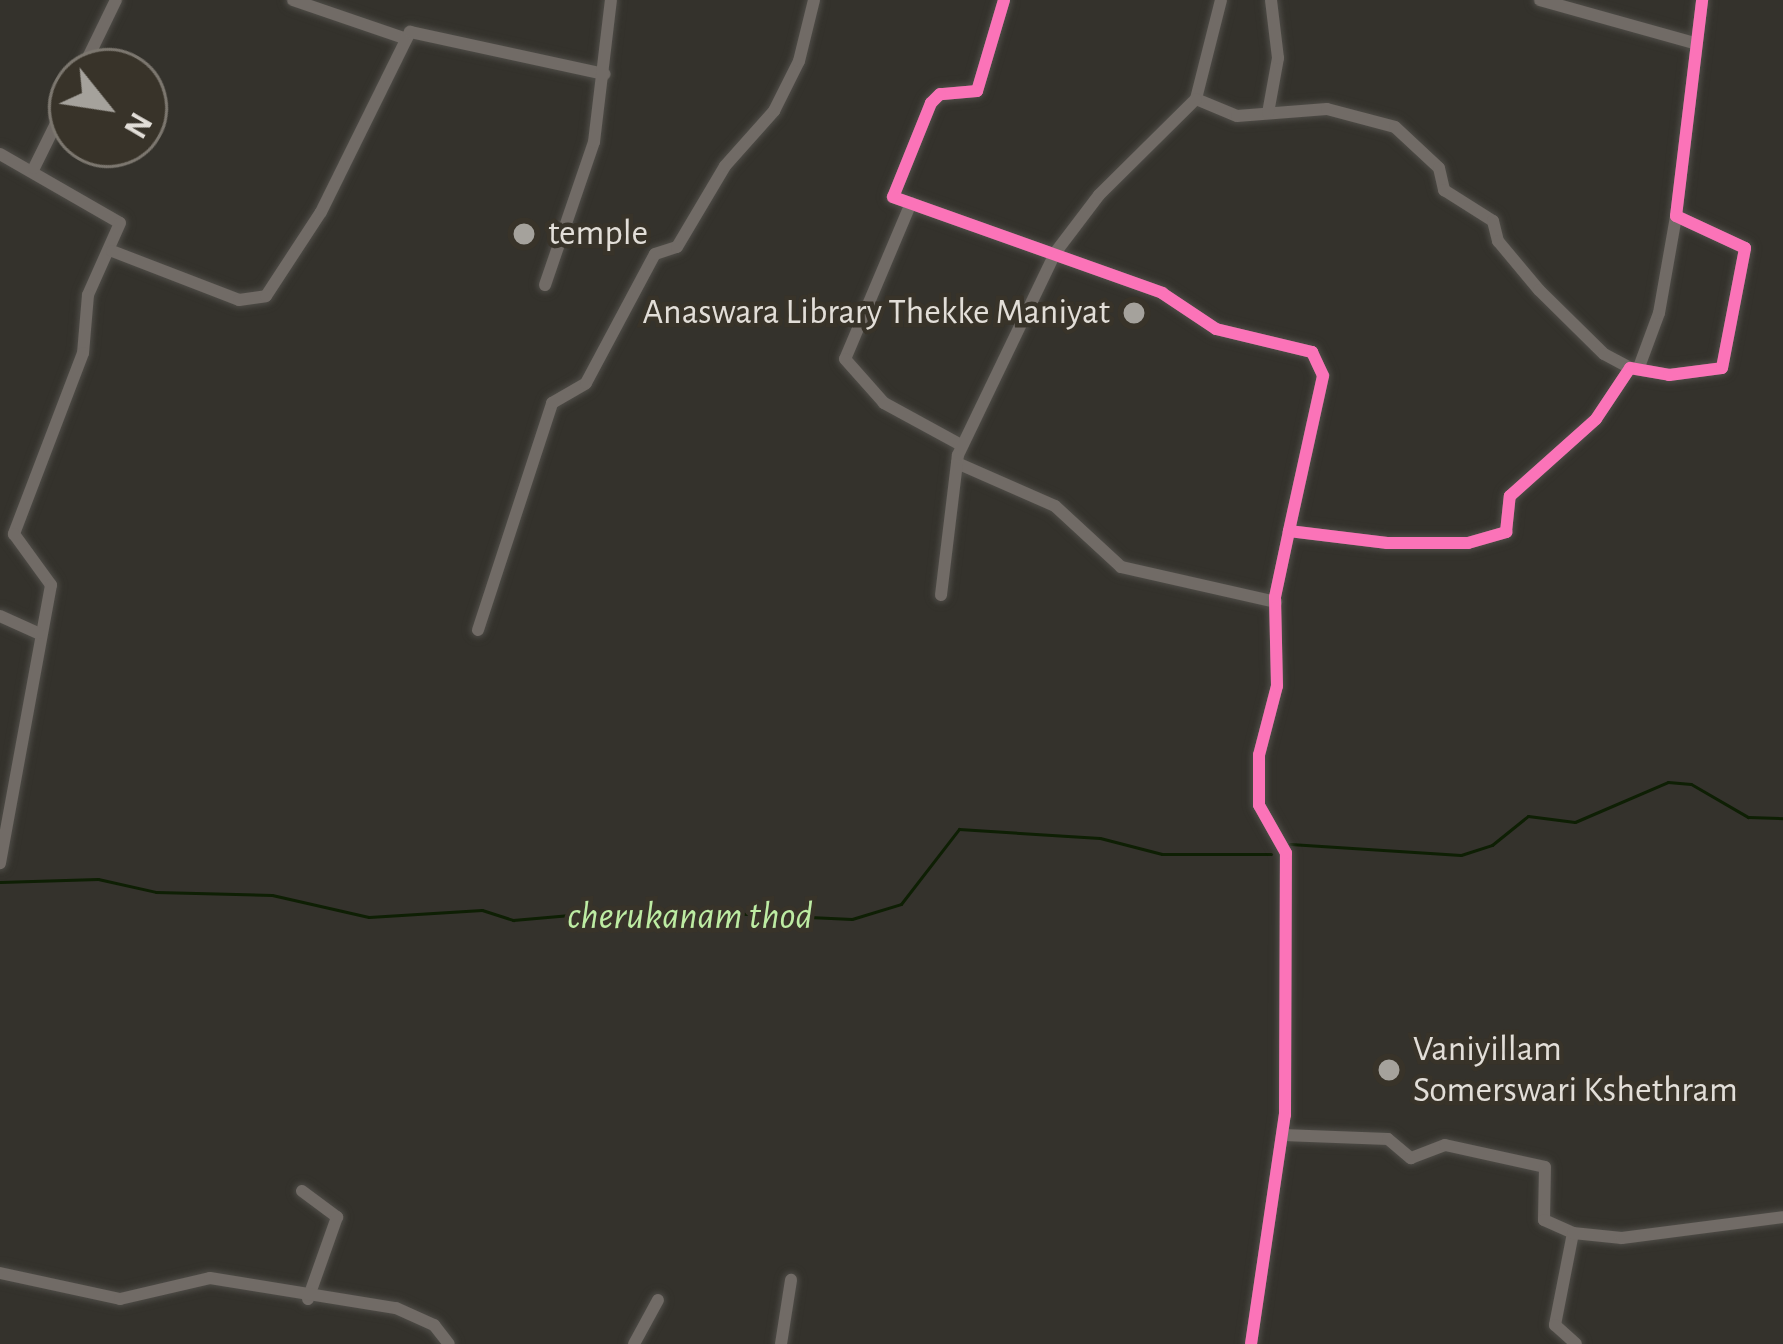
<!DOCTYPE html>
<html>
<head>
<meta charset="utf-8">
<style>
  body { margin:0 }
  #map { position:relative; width:1783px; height:1344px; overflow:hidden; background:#34322c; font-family:"Alegreya Sans",sans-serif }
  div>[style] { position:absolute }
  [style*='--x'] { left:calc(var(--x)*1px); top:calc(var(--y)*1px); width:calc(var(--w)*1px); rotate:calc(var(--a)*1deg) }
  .stream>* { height:3px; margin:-1.5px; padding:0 1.5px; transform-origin:1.5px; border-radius:1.5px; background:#0e1f04 }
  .roads { filter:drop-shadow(0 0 3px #4f4d48) drop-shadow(0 0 3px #4f4d48) }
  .minor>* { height:12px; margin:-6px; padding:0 6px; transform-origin:6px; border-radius:6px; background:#716b66 }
  .cycleway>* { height:12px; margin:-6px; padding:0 6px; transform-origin:6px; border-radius:6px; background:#fb73b8 }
  .dots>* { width:33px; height:33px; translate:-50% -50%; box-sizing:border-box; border:6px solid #383329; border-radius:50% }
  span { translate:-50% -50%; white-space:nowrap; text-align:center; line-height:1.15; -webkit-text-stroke:9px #383329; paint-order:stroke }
  .poi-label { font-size:36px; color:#e2ded8 }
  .left { translate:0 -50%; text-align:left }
  .right { translate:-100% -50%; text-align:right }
  .water-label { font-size:39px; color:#bdeca3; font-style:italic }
  .north { position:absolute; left:48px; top:48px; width:120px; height:120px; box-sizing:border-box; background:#383329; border:3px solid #7c776f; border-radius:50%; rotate:120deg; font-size:33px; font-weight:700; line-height:48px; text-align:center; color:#e2ded8 }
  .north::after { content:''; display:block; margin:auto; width:42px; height:54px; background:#a5a29c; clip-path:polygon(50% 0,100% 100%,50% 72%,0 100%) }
</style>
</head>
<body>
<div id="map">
  <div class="stream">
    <div style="--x:1290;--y:844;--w:171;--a:3.7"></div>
    <div style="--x:1461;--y:855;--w:33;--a:-18"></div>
    <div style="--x:1492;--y:845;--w:46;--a:-38.9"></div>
    <div style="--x:1528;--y:816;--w:47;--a:7.3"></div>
    <div style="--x:1575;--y:822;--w:101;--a:-23.3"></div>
    <div style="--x:1668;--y:782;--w:23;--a:5"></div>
    <div style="--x:1691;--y:784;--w:66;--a:30.1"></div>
    <div style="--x:1748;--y:817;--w:35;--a:2"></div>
    <div style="--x:0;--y:882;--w:98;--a:-1.8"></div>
    <div style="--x:98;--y:879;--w:59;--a:12.6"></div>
    <div style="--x:156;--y:892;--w:116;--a:1.5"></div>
    <div style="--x:272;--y:895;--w:99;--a:12.8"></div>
    <div style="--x:369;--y:917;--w:113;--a:-3.5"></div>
    <div style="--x:482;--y:910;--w:33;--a:18"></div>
    <div style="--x:513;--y:920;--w:126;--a:-5"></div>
    <div style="--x:639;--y:909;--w:213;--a:2.7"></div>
    <div style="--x:852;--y:919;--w:51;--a:-17"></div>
    <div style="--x:901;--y:904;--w:95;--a:-52.3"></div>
    <div style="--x:959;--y:829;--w:141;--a:3.7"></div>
    <div style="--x:1100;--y:838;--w:64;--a:14.5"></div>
    <div style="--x:1162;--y:854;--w:109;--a:0"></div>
  </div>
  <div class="roads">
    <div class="minor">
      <div style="--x:293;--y:0;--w:117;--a:18.9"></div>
      <div style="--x:1004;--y:0;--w:95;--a:106.5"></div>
      <div style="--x:977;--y:91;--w:37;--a:175"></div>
      <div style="--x:940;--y:94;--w:13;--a:135"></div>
      <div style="--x:931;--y:103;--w:101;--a:112"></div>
      <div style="--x:893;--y:197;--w:286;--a:19.6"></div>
      <div style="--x:1162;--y:293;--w:65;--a:33.7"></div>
      <div style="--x:1216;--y:329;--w:99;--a:13.5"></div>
      <div style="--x:1312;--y:352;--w:26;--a:65"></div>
      <div style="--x:1323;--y:376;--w:159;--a:102.4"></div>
      <div style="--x:1221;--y:0;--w:102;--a:104.2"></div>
      <div style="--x:1196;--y:99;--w:44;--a:22.5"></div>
      <div style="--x:1237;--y:116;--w:90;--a:-4.4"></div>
      <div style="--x:1327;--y:109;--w:70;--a:14.8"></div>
      <div style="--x:1395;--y:127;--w:60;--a:43"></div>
      <div style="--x:1439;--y:168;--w:23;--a:77"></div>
      <div style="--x:1444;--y:190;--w:58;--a:32.3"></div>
      <div style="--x:1493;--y:221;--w:21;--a:76"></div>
      <div style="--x:1498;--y:241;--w:64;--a:50.1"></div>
      <div style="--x:1539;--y:290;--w:91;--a:44.6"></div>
      <div style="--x:1604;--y:354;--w:30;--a:28"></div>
      <div style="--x:1540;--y:0;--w:160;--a:15.6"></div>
      <div style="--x:81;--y:72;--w:80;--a:-64.1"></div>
      <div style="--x:1268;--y:113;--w:56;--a:-79.7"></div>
      <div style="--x:1278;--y:58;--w:58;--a:-96.9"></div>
      <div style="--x:0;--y:154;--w:138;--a:29.9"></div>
      <div style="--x:120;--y:223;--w:79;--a:114"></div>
      <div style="--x:88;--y:295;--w:58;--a:94.9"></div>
      <div style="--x:83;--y:353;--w:194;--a:110.9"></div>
      <div style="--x:14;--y:534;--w:63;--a:54"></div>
      <div style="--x:51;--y:585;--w:283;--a:100.4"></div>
      <div style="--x:34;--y:168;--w:86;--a:-63.7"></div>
      <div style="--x:911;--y:203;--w:169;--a:112.9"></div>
      <div style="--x:845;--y:359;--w:59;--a:48.4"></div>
      <div style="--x:884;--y:403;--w:88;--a:28.6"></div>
      <div style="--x:112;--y:251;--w:136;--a:21.1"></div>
      <div style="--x:239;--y:300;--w:27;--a:-8"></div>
      <div style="--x:266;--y:296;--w:100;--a:-56.8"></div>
      <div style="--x:321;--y:212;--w:201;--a:-63.7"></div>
      <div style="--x:410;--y:32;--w:199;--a:12.2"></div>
      <div style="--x:545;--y:285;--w:151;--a:-71.1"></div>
      <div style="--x:594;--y:142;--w:143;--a:-83.2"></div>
      <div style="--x:1639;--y:367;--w:58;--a:-69.7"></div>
      <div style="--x:1659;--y:313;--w:97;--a:-80"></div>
      <div style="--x:957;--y:463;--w:107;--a:23.7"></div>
      <div style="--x:1055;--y:506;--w:90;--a:42.7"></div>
      <div style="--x:1121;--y:567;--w:159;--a:12.7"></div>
      <div style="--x:941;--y:595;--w:141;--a:-83.1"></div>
      <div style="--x:958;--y:455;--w:224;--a:-64.3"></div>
      <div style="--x:1055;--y:253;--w:73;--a:-52.8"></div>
      <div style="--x:1099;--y:195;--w:136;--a:-44.7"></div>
      <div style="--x:0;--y:616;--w:42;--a:24.1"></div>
      <div style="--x:478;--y:630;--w:239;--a:-71.9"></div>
      <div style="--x:552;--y:403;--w:39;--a:-30"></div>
      <div style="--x:586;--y:383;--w:146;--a:-61.9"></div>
      <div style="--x:655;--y:254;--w:23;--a:-18"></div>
      <div style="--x:677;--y:247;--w:94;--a:-59.3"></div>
      <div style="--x:725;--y:166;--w:74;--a:-48.3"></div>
      <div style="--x:774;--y:111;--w:56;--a:-63.4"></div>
      <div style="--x:799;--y:61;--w:63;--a:-76.2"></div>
      <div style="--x:1283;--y:1135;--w:105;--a:2.2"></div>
      <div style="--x:1388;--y:1139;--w:30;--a:40"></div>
      <div style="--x:1411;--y:1158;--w:36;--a:-21"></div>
      <div style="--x:1445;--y:1145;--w:102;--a:12.4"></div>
      <div style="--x:1545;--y:1167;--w:53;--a:91.1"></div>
      <div style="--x:1544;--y:1220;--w:32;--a:24"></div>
      <div style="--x:1573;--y:1233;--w:94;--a:101.1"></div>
      <div style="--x:1555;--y:1325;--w:28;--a:42"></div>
      <div style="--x:302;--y:1191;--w:44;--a:36.6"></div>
      <div style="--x:337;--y:1217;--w:87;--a:109.5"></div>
      <div style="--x:1573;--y:1233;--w:49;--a:5.8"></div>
      <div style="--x:1622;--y:1238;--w:162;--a:-7.4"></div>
      <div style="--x:0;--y:1273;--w:123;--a:12.2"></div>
      <div style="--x:120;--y:1299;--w:92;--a:-13.1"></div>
      <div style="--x:210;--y:1278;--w:188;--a:9.2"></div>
      <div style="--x:396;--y:1308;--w:42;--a:24.1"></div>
      <div style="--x:434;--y:1325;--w:24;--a:52"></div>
      <div style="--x:634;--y:1344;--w:50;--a:-61.4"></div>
      <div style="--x:781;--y:1344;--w:65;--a:-81.1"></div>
      <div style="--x:1251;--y:1344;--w:232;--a:-81.6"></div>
      <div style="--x:1285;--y:1115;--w:262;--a:-89.8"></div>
      <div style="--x:1286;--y:853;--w:55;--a:-119.4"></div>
      <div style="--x:1259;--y:805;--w:50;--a:-90"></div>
      <div style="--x:1259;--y:755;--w:71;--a:-75.4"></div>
      <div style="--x:1277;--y:686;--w:89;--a:-91.3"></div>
      <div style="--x:1275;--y:597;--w:67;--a:-78"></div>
      <div style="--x:1289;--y:531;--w:99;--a:7"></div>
      <div style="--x:1387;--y:543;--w:81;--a:0"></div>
      <div style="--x:1468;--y:543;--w:40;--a:-16"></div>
      <div style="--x:1506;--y:532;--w:36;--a:-84"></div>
      <div style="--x:1510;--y:496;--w:115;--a:-41.8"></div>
      <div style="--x:1596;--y:419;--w:61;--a:-56.3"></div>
      <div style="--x:1630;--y:368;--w:40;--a:10"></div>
      <div style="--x:1669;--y:375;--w:53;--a:-7.5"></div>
      <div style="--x:1722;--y:368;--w:122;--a:-79.1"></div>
      <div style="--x:1745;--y:248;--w:76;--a:-155.1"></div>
      <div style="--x:1676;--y:216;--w:218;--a:-83.1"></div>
    </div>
  </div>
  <div class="cycleway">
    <div style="--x:1004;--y:0;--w:95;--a:106.5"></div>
    <div style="--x:977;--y:91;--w:37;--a:175"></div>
    <div style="--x:940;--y:94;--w:13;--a:135"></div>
    <div style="--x:931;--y:103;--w:101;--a:112"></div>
    <div style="--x:893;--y:197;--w:286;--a:19.6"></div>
    <div style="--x:1162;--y:293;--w:65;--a:33.7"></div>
    <div style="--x:1216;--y:329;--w:99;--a:13.5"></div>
    <div style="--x:1312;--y:352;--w:26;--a:65"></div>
    <div style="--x:1323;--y:376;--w:159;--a:102.4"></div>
    <div style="--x:1251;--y:1344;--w:232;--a:-81.6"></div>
    <div style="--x:1285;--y:1115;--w:262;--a:-89.8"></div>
    <div style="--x:1286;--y:853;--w:55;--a:-119.4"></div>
    <div style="--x:1259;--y:805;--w:50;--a:-90"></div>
    <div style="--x:1259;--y:755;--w:71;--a:-75.4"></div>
    <div style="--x:1277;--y:686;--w:89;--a:-91.3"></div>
    <div style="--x:1275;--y:597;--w:67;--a:-78"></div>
    <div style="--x:1289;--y:531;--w:99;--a:7"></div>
    <div style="--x:1387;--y:543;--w:81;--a:0"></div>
    <div style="--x:1468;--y:543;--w:40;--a:-16"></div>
    <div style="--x:1506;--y:532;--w:36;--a:-84"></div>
    <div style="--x:1510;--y:496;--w:115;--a:-41.8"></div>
    <div style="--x:1596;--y:419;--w:61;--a:-56.3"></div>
    <div style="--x:1630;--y:368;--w:40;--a:10"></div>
    <div style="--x:1669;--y:375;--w:53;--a:-7.5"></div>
    <div style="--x:1722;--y:368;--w:122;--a:-79.1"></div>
    <div style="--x:1745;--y:248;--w:76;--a:-155.1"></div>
    <div style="--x:1676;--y:216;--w:218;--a:-83.1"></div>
  </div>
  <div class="dots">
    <div style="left:524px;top:234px;background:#a5a29c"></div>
    <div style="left:1134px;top:313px;background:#a5a29c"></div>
    <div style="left:1389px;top:1070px;background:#a5a29c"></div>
  </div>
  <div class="poi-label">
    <span class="left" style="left:548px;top:234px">temple</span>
    <span class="right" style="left:1110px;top:313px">Anaswara Library Thekke Maniyat</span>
    <span class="left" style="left:1413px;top:1070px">Vaniyillam<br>Somerswari Kshethram</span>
  </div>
  <div class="water-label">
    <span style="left:690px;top:917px">cherukanam thod</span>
  </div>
  <div class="north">N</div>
</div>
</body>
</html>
